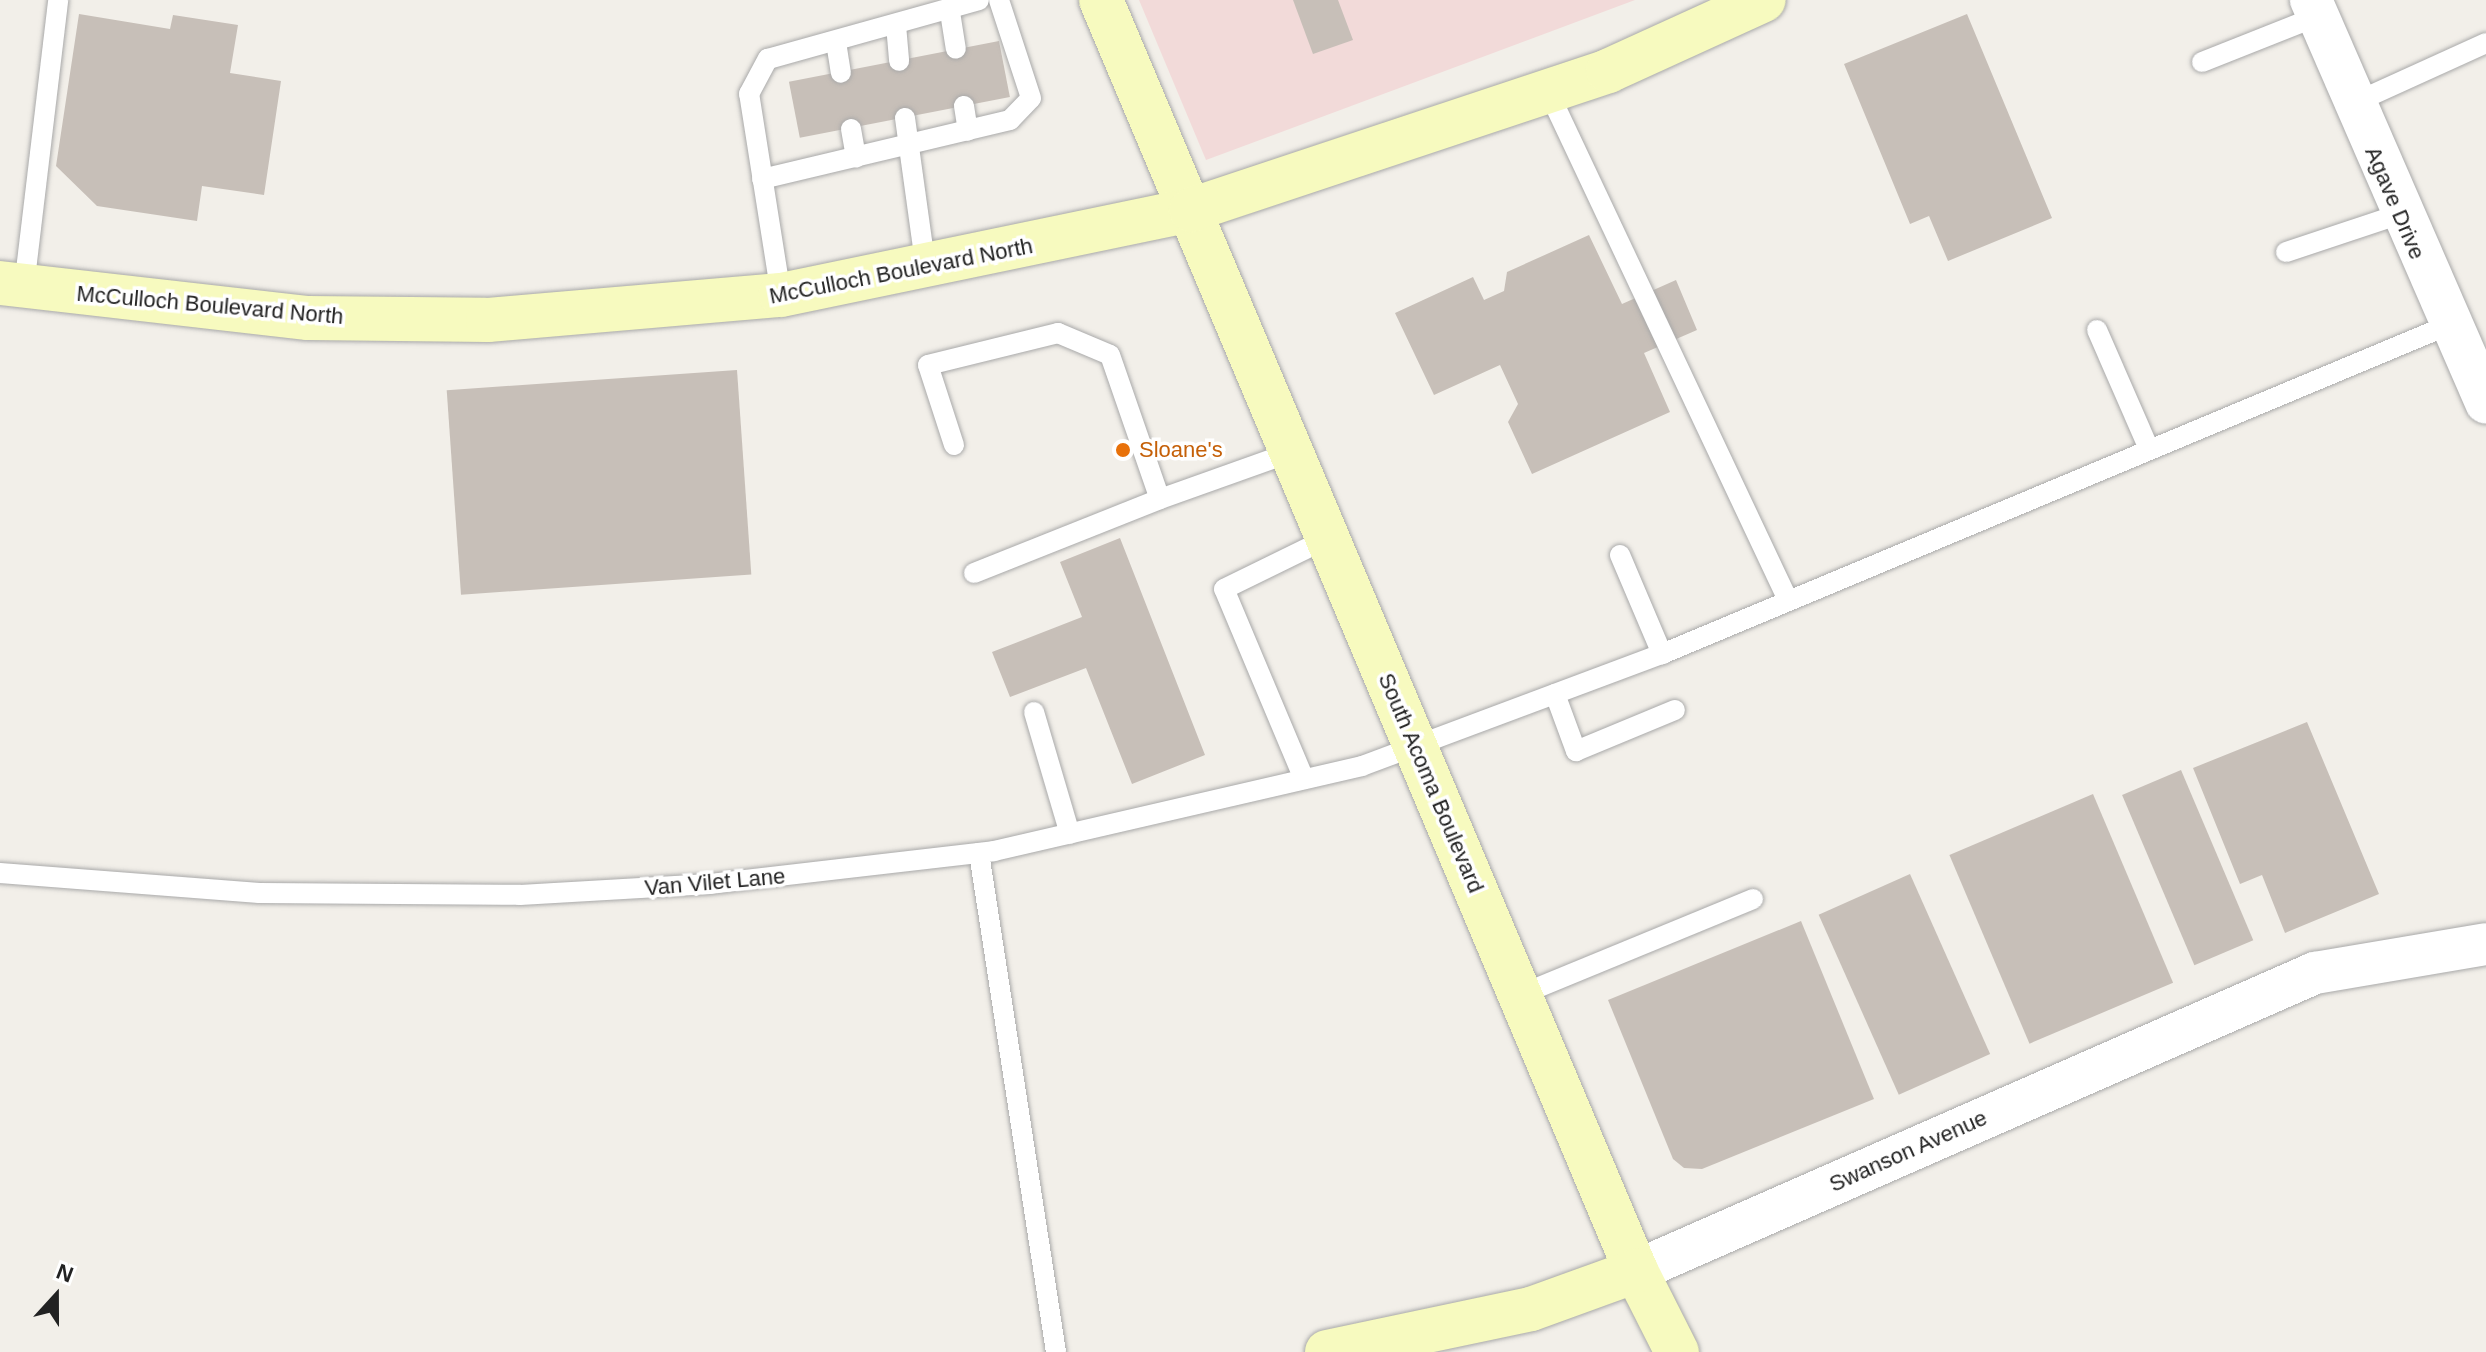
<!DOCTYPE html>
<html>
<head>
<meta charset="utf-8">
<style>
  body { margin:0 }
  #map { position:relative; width:2486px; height:1352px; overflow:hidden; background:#f2efe9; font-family:Helvetica,sans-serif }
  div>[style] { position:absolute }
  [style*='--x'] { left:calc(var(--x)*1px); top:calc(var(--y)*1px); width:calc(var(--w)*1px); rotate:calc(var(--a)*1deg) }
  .commercial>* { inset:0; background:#f2dad9 }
  .building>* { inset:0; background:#c7bfb8; transform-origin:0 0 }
  .roads { filter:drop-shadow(0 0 2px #a9a9a9) drop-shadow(0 0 2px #a9a9a9) }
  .lane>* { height:20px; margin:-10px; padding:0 10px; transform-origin:10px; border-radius:10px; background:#fff }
  .street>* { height:42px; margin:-21px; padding:0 21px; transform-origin:21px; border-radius:21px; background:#fff }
  .secondary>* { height:44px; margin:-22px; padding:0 22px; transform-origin:22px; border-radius:22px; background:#f7fabf }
  .dots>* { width:22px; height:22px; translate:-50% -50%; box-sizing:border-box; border:4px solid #fff; border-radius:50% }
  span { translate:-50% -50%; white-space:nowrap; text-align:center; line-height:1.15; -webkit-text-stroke:7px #fff; paint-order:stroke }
  .street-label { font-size:22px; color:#222 }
  .food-label { font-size:22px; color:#c56008 }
  .left { translate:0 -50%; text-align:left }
  .north { position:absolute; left:16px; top:1256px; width:80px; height:80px; -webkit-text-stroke:6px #fff; paint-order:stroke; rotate:21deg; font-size:22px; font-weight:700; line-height:32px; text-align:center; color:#222 }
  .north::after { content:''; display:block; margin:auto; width:28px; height:36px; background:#222; clip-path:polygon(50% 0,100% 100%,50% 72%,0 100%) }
</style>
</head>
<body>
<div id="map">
  <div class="commercial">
    <div style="clip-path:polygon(1139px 0,1635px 0,1206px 160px)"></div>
  </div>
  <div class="building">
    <div style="clip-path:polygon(1293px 0,1338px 0,1353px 40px,1313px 54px)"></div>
    <div style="clip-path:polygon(79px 14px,170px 29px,173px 15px,238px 25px,230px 73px,281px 81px,264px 195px,202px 186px,197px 221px,97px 206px,56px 166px)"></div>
    <div style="clip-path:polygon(1967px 14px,2052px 218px,1948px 261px,1929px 216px,1910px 224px,1844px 64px)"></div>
    <div style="left:999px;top:41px;width:57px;height:214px;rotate:79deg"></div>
    <div style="clip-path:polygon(1589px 235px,1622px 304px,1676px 280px,1697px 330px,1644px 353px,1670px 412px,1532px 474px,1508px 422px,1518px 404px,1500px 365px,1434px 395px,1395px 313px,1473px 277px,1484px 300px,1504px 291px,1507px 272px)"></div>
    <div style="left:737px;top:370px;width:205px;height:291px;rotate:86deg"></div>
    <div style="clip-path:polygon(1120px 538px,1205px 755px,1132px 784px,1086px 668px,1010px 697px,992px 652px,1082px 617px,1060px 562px)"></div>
    <div style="clip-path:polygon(2307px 722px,2379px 894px,2285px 933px,2262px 875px,2240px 884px,2193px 768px)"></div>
    <div style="left:2181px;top:770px;width:185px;height:64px;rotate:67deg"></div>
    <div style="left:2093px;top:794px;width:205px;height:156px;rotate:67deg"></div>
    <div style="left:1910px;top:874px;width:197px;height:100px;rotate:66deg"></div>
    <div style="clip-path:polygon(1801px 921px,1874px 1099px,1702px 1169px,1684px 1168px,1673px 1159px,1608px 1000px)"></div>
  </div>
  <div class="roads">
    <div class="lane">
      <div style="--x:950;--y:12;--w:37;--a:81"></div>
      <div style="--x:896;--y:25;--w:36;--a:85"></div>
      <div style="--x:836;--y:42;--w:31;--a:81"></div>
      <div style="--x:2202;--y:62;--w:125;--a:-21.6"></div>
      <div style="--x:1548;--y:91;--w:563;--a:64.76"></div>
      <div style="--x:2354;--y:103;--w:145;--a:-24.4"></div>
      <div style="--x:964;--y:106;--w:25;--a:81"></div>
      <div style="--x:905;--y:118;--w:152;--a:82.1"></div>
      <div style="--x:851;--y:129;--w:29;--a:80"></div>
      <div style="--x:762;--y:179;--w:255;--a:-13.4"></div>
      <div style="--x:1010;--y:120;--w:30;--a:-46"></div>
      <div style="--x:1031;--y:98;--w:103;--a:-108.1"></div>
      <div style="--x:2286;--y:252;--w:120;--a:-18.4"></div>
      <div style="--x:24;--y:287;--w:289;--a:-83.2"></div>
      <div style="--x:781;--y:295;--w:204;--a:-99"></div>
      <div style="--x:749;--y:94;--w:40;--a:-62"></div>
      <div style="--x:768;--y:59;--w:219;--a:-15.6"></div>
      <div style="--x:2097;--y:330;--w:128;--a:66.4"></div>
      <div style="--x:954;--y:445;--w:84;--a:-108"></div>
      <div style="--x:928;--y:365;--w:134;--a:-13.8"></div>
      <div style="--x:1058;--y:333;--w:56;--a:22.9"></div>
      <div style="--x:1110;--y:355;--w:152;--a:70.9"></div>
      <div style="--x:1160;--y:499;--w:140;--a:-19.6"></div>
      <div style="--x:1620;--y:555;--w:108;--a:67"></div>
      <div style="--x:974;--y:573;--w:200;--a:-21.7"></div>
      <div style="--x:1555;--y:694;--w:61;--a:69.8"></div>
      <div style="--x:1576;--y:751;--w:107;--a:-22.5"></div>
      <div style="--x:1034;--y:712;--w:127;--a:73.6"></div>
      <div style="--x:1304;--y:779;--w:206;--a:-112.8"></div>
      <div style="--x:1224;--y:589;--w:116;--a:-26.1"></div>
      <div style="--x:979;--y:853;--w:505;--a:81.23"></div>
      <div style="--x:0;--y:873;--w:260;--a:4.4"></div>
      <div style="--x:259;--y:893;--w:261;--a:0.4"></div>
      <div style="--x:520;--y:895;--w:190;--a:-3.3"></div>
      <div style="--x:710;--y:884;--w:286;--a:-6.6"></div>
      <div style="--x:994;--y:851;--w:378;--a:-13"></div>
      <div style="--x:1362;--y:766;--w:320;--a:-20.5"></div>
      <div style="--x:1662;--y:654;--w:850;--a:-22.7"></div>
      <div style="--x:1520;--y:995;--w:252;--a:-22.4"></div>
    </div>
    <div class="street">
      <div style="--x:2311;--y:0;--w:439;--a:66.5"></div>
      <div style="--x:1636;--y:1271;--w:742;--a:-23.7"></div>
      <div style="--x:2315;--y:973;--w:173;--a:-9.6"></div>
    </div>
    <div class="secondary">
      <div style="--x:1101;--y:0;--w:1379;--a:67.17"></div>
      <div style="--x:1636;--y:1271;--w:91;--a:63.2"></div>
      <div style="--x:0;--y:283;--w:310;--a:6.5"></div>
      <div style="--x:308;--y:318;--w:180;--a:0.6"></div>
      <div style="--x:488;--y:320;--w:294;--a:-4.9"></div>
      <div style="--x:781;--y:295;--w:419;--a:-11.7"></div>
      <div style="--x:1191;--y:210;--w:440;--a:-18.4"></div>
      <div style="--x:1608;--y:71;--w:171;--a:-24.5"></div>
      <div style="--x:1327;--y:1352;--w:208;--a:-11.9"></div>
      <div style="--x:1531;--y:1309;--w:112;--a:-19.9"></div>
    </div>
  </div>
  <div class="dots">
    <div style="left:1123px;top:450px;background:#e8710a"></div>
  </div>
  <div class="street-label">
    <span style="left:2395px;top:203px;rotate:67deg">Agave Drive</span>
    <span style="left:901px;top:271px;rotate:-11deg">McCulloch Boulevard North</span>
    <span style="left:210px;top:305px;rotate:5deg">McCulloch Boulevard North</span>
    <span style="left:1431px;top:783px;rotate:67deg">South Acoma Boulevard</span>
    <span style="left:715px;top:882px;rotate:-5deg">Van Vilet Lane</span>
    <span style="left:1908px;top:1151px;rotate:-24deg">Swanson Avenue</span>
  </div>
  <div class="food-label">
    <span class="left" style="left:1139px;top:450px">Sloane's</span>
  </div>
  <div class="north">N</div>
</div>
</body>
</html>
